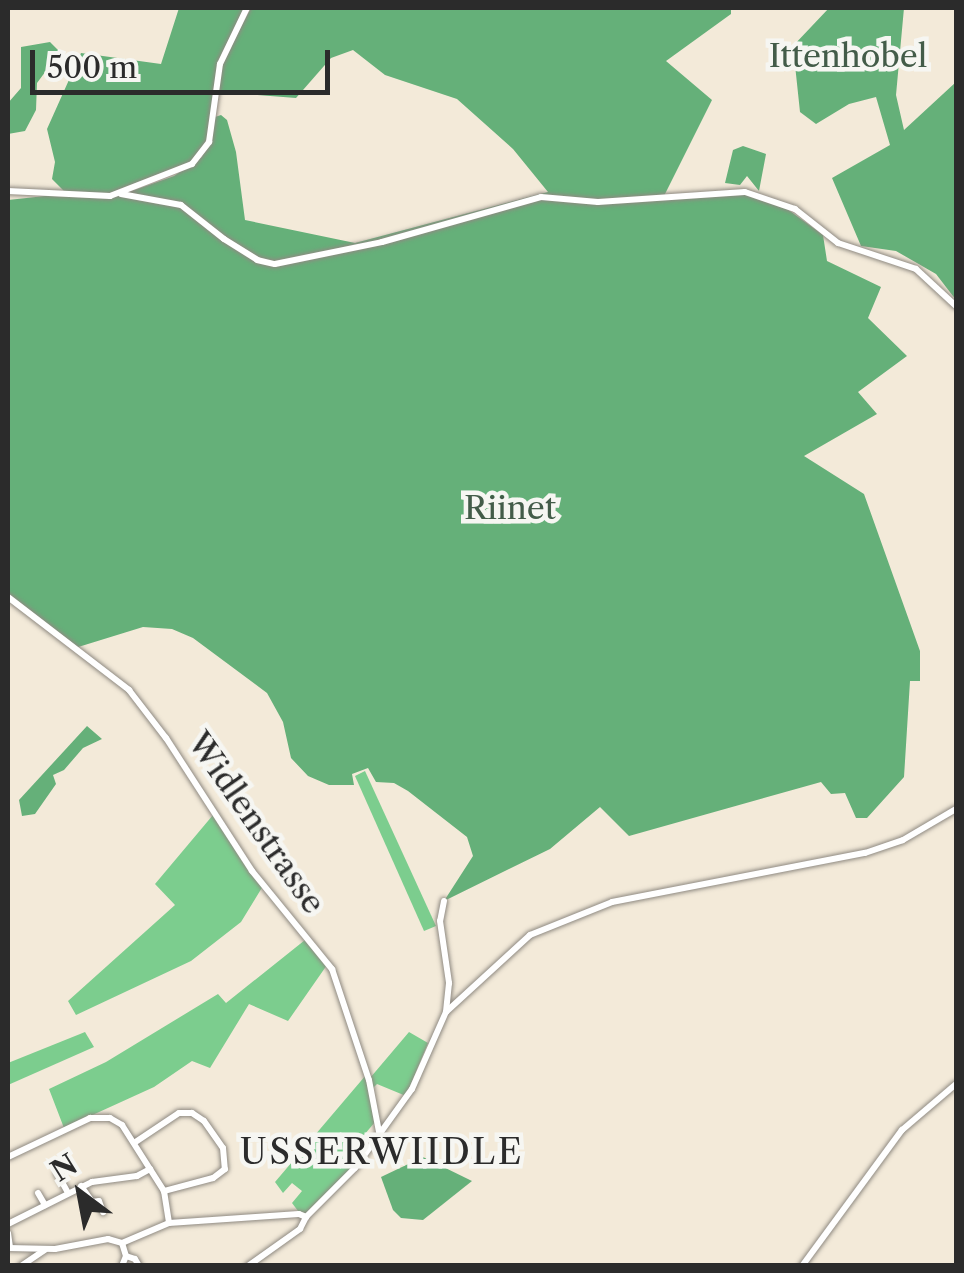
<!DOCTYPE html>
<html>
<head>
<meta charset="utf-8">
<style>
  body { margin:0 }
  #map { position:relative; width:964px; height:1273px; overflow:hidden; background:#f3ead9; font-family:"Libre Caslon Text",serif }
  div>[style] { position:absolute }
  [style*='--x'] { left:calc(var(--x)*1px); top:calc(var(--y)*1px); width:calc(var(--w)*1px); rotate:calc(var(--a)*1deg) }
  .green>* { inset:0; background:#7ccd8e }
  .forest>* { inset:0; background:#65b079 }
  .roads { filter:drop-shadow(0 0 2px #8f8a82) drop-shadow(0 0 2px #8f8a82) }
  .minor>* { height:6px; margin:-3px; padding:0 3px; transform-origin:3px; border-radius:3px; background:#fff }
  span { translate:-50% -50%; white-space:nowrap; text-align:center; line-height:1.15; -webkit-text-stroke:9px #f6f6f2; paint-order:stroke }
  .park-label { font-size:32px; color:#435c49 }
  .street-label { font-size:32px; color:#2b2b2b }
  .neighbourhood-label { font-size:35px; color:#2b2b2b; letter-spacing:2.5px }
  .frame { position:absolute; inset:0; border:10px solid #2b2b2b; pointer-events:none }
  .north { position:absolute; left:30px; top:1143px; width:100px; height:100px; -webkit-text-stroke:8px #f6f6f2; paint-order:stroke; rotate:328deg; font-size:28px; font-weight:700; line-height:40px; text-align:center; color:#2b2b2b }
  .north::after { content:''; display:block; margin:auto; width:35px; height:45px; background:#2b2b2b; clip-path:polygon(50% 0,100% 100%,50% 72%,0 100%) }
  .scale { position:absolute; left:30px; top:50px; width:300px; height:45px; box-sizing:border-box; border:5px solid #2b2b2b; border-top:0; padding-left:12px; font-size:30px; line-height:35px; white-space:nowrap; color:#2b2b2b; -webkit-text-stroke:8px #f6f6f2; paint-order:stroke }
</style>
</head>
<body>
<div id="map">
  <div class="green">
    <div style="clip-path:polygon(365px 771px,436px 926px,424px 931px,355px 776px)"></div>
    <div style="clip-path:polygon(213px 815px,263px 886px,241px 922px,191px 961px,76px 1015px,68px 1001px,175px 905px,155px 884px)"></div>
    <div style="clip-path:polygon(305px 940px,327px 965px,288px 1021px,249px 1004px,210px 1068px,192px 1061px,154px 1087px,64px 1128px,49px 1089px,106px 1062px,218px 994px,226px 1003px)"></div>
    <div style="clip-path:polygon(85px 1032px,94px 1047px,8px 1085px,8px 1063px)"></div>
    <div style="clip-path:polygon(409px 1032px,428px 1043px,406px 1096px,377px 1084px,373px 1088px,370px 1078px)"></div>
    <div style="clip-path:polygon(366px 1075px,375px 1122px,343px 1160px,354px 1166px,307px 1214px,298px 1211px,292px 1203px,302px 1191px,292px 1183px,283px 1193px,275px 1182px)"></div>
  </div>
  <div class="forest">
    <div style="clip-path:polygon(179px 8px,244px 8px,219px 61px,207px 138px,201px 151px,189px 164px,108px 194px,67px 194px,52px 179px,55px 162px,47px 129px,81px 53px,161px 64px)"></div>
    <div style="clip-path:polygon(251px 8px,731px 8px,731px 14px,666px 61px,712px 100px,663px 198px,745px 193px,779px 203px,823px 235px,827px 261px,881px 287px,868px 318px,907px 356px,858px 392px,877px 414px,804px 456px,864px 494px,920px 651px,920px 681px,910px 681px,904px 777px,867px 818px,856px 818px,845px 793px,831px 794px,821px 782px,629px 836px,600px 807px,550px 849px,444px 901px,473px 856px,467px 837px,408px 791px,394px 783px,376px 782px,368px 768px,352px 774px,354px 785px,329px 785px,308px 776px,291px 758px,283px 722px,267px 693px,193px 638px,172px 629px,143px 627px,75px 648px,8px 597px,8px 200px,45px 196px,115px 197px,174px 176px,202px 157px,215px 117px,221px 115px,227px 120px,236px 152px,245px 220px,355px 243px,548px 192px,513px 149px,457px 99px,385px 75px,353px 50px,331px 58px,296px 98px,218px 92px,223px 60px)"></div>
    <div style="clip-path:polygon(829px 8px,904px 8px,896px 95px,904px 130px,956px 82px,956px 300px,936px 274px,896px 251px,861px 246px,832px 178px,890px 145px,876px 97px,849px 104px,816px 124px,800px 112px,793px 46px)"></div>
    <div style="clip-path:polygon(50px 42px,60px 52px,37px 83px,36px 110px,25px 131px,8px 134px,8px 103px,21px 88px,21px 47px)"></div>
    <div style="clip-path:polygon(743px 146px,766px 154px,759px 191px,747px 176px,740px 185px,725px 183px,733px 150px)"></div>
    <div style="clip-path:polygon(87px 726px,102px 739px,83px 748px,64px 770px,53px 775px,56px 784px,35px 814px,22px 816px,19px 800px)"></div>
    <div style="clip-path:polygon(423px 1157px,472px 1181px,423px 1220px,401px 1218px,393px 1210px,381px 1177px)"></div>
  </div>
  <div class="roads">
    <div class="minor">
      <div style="--x:8;--y:191;--w:102;--a:2.8"></div>
      <div style="--x:110;--y:196;--w:88;--a:-21.3"></div>
      <div style="--x:192;--y:164;--w:28;--a:-52"></div>
      <div style="--x:209;--y:142;--w:79;--a:-82"></div>
      <div style="--x:220;--y:64;--w:62;--a:-64.3"></div>
      <div style="--x:121;--y:194;--w:61;--a:10.4"></div>
      <div style="--x:181;--y:205;--w:55;--a:38.3"></div>
      <div style="--x:224;--y:239;--w:39;--a:32"></div>
      <div style="--x:257;--y:260;--w:18;--a:13"></div>
      <div style="--x:275;--y:264;--w:109;--a:-11.6"></div>
      <div style="--x:382;--y:242;--w:165;--a:-15.8"></div>
      <div style="--x:541;--y:197;--w:57;--a:5"></div>
      <div style="--x:598;--y:202;--w:147;--a:-3.9"></div>
      <div style="--x:745;--y:192;--w:53;--a:18.8"></div>
      <div style="--x:795;--y:209;--w:55;--a:38.3"></div>
      <div style="--x:838;--y:243;--w:82;--a:18.4"></div>
      <div style="--x:916;--y:269;--w:54;--a:42.8"></div>
      <div style="--x:8;--y:597;--w:153;--a:37.5"></div>
      <div style="--x:129;--y:690;--w:61;--a:52.4"></div>
      <div style="--x:166;--y:738;--w:158;--a:57.1"></div>
      <div style="--x:252;--y:871;--w:127;--a:50.8"></div>
      <div style="--x:332;--y:969;--w:117;--a:71.6"></div>
      <div style="--x:369;--y:1080;--w:53;--a:79.1"></div>
      <div style="--x:444;--y:901;--w:20;--a:101"></div>
      <div style="--x:440;--y:921;--w:63;--a:81.7"></div>
      <div style="--x:449;--y:983;--w:29;--a:96"></div>
      <div style="--x:134;--y:1143;--w:54;--a:-33.7"></div>
      <div style="--x:179;--y:1113;--w:13;--a:0"></div>
      <div style="--x:192;--y:1113;--w:14;--a:34"></div>
      <div style="--x:204;--y:1121;--w:33;--a:55"></div>
      <div style="--x:223;--y:1148;--w:21;--a:85"></div>
      <div style="--x:225;--y:1169;--w:15;--a:143"></div>
      <div style="--x:213;--y:1178;--w:51;--a:165.1"></div>
      <div style="--x:8;--y:1157;--w:91;--a:-25.4"></div>
      <div style="--x:90;--y:1118;--w:20;--a:0"></div>
      <div style="--x:110;--y:1118;--w:14;--a:30"></div>
      <div style="--x:122;--y:1125;--w:78;--a:57.5"></div>
      <div style="--x:164;--y:1191;--w:32;--a:81"></div>
      <div style="--x:57;--y:1173;--w:23;--a:61"></div>
      <div style="--x:81;--y:1186;--w:19;--a:55"></div>
      <div style="--x:92;--y:1202;--w:7;--a:-8"></div>
      <div style="--x:99;--y:1201;--w:12;--a:70"></div>
      <div style="--x:38;--y:1193;--w:14;--a:60"></div>
      <div style="--x:8;--y:1224;--w:94;--a:-26.6"></div>
      <div style="--x:92;--y:1182;--w:45;--a:-7.6"></div>
      <div style="--x:137;--y:1176;--w:15;--a:-28"></div>
      <div style="--x:8;--y:1233;--w:14;--a:82"></div>
      <div style="--x:122;--y:1243;--w:14;--a:73"></div>
      <div style="--x:126;--y:1256;--w:11;--a:112"></div>
      <div style="--x:8;--y:1248;--w:47;--a:1.2"></div>
      <div style="--x:55;--y:1249;--w:54;--a:-10.7"></div>
      <div style="--x:108;--y:1239;--w:15;--a:16"></div>
      <div style="--x:122;--y:1243;--w:51;--a:-23.1"></div>
      <div style="--x:169;--y:1223;--w:130;--a:-4"></div>
      <div style="--x:299;--y:1214;--w:8;--a:23"></div>
      <div style="--x:126;--y:1256;--w:9;--a:18"></div>
      <div style="--x:135;--y:1259;--w:8;--a:60"></div>
      <div style="--x:21;--y:1266;--w:29;--a:-34"></div>
      <div style="--x:248;--y:1266;--w:64;--a:-35.4"></div>
      <div style="--x:300;--y:1229;--w:13;--a:-63"></div>
      <div style="--x:306;--y:1217;--w:69;--a:-45"></div>
      <div style="--x:355;--y:1168;--w:97;--a:-54.2"></div>
      <div style="--x:412;--y:1089;--w:84;--a:-66.2"></div>
      <div style="--x:446;--y:1012;--w:114;--a:-42.5"></div>
      <div style="--x:530;--y:935;--w:88;--a:-21.9"></div>
      <div style="--x:612;--y:902;--w:258;--a:-11"></div>
      <div style="--x:865;--y:853;--w:40;--a:-18.9"></div>
      <div style="--x:903;--y:840;--w:61;--a:-30.3"></div>
      <div style="--x:802;--y:1266;--w:169;--a:-53.7"></div>
      <div style="--x:902;--y:1130;--w:71;--a:-40.4"></div>
    </div>
  </div>
  <div class="park-label">
    <span style="left:848px;top:56px">Ittenhobel</span>
    <span style="left:510px;top:508px">Riinet</span>
  </div>
  <div class="street-label">
    <span style="left:256px;top:823px;rotate:55deg">Widlenstrasse</span>
  </div>
  <div class="neighbourhood-label">
    <span style="left:382px;top:1152px">USSERWIIDLE</span>
  </div>
  <div class="frame"></div>
  <div class="north">N</div>
  <div class="scale">500 m</div>
</div>
</body>
</html>
